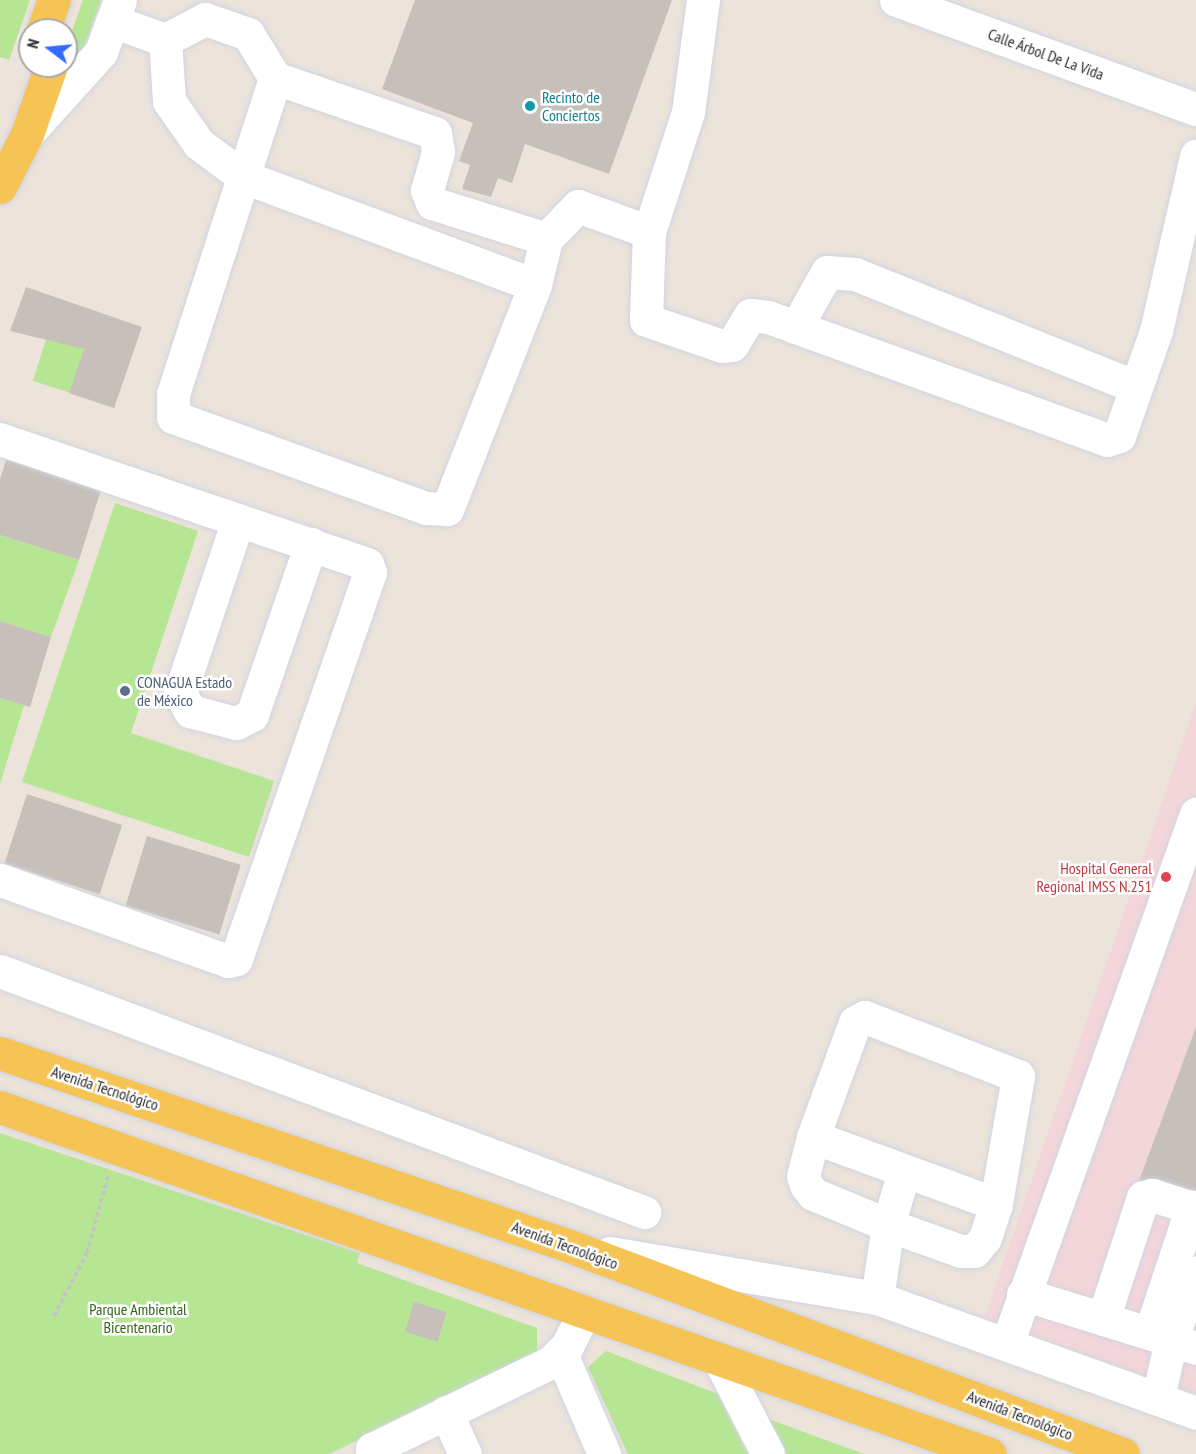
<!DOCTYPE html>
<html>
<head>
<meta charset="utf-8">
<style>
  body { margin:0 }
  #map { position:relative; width:1196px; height:1454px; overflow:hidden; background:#ece3da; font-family:"PT Sans Narrow",sans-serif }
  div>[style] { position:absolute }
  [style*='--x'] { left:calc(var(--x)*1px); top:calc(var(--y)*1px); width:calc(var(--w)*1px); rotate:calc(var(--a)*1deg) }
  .medical>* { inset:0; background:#f3d6da }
  .green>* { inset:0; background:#b6e594; transform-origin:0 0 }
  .building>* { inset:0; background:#c7c0ba; transform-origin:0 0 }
  .path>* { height:4px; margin-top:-2px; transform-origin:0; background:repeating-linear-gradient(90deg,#c3c3c3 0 4.5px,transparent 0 7.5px) }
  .roads { filter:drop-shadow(0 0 2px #cfd4e3) drop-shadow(0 0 2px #cfd4e3) }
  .minor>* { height:33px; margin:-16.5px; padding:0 16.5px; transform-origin:16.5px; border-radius:16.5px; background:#fff }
  .major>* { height:33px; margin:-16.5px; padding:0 16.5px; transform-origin:16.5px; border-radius:16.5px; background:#f6c355 }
  .dots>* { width:16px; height:16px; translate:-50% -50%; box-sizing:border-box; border:3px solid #fff; border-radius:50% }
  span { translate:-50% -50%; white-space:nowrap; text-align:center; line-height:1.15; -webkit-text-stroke:5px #fff; paint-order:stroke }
  .street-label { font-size:16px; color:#292929 }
  .culture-label { font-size:16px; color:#0d838f }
  .left { translate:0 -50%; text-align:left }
  .service-label { font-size:16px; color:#4e5e75 }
  .health-label { font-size:16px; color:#be3a42 }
  .right { translate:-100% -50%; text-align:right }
  .park-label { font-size:16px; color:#2e6817 }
  .north { position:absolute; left:18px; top:18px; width:60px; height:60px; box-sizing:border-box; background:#fff; border:2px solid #a9a9a9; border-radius:50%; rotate:286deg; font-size:16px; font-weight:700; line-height:24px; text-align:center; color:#292929 }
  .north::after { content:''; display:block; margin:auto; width:21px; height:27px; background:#346aff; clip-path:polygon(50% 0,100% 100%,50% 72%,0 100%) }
</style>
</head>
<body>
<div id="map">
  <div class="medical">
    <div style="clip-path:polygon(1196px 703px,1196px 1394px,984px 1318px)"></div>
  </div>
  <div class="green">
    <div style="clip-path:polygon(0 0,30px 0,9px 60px,0 57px)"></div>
    <div style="clip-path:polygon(83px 0,101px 0,83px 50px,46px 103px,66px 66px,66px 47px)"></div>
    <div style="left:47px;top:337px;width:39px;height:46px;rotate:18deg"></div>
    <div style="clip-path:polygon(115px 503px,198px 531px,131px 733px,274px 781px,249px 857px,22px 782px)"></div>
    <div style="clip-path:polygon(0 535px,79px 560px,51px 637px,0 621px)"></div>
    <div style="clip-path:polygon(0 698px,24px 705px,0 784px)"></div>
    <div style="clip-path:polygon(0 1133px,360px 1253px,357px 1263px,537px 1328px,537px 1354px,329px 1454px,0 1454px)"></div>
    <div style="clip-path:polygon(606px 1351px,718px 1394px,748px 1454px,628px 1454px,588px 1367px)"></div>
    <div style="clip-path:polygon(757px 1415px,864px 1454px,777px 1454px)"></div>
  </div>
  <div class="building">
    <div style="clip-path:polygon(415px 0,672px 0,609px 174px,525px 144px,512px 183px,498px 178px,491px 197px,462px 189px,470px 165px,459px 161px,473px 123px,382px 89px)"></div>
    <div style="clip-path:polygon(26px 287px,142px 327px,114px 408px,69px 393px,84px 349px,10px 331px)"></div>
    <div style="clip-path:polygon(6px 460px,101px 490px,79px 560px,0 535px,0 479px)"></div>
    <div style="clip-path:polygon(0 621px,51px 637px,30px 707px,0 698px)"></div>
    <div style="left:27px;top:794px;width:100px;height:73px;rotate:18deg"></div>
    <div style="left:147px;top:836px;width:98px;height:73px;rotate:17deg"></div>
    <div style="clip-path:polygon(1196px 1027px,1196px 1200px,1139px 1181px)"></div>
    <div style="left:414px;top:1302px;width:34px;height:31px;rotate:17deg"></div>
  </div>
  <div class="path">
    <div style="--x:54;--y:1316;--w:71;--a:-62.4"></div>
    <div style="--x:87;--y:1253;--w:81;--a:-74.9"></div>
  </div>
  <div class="roads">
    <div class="minor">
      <div style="--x:703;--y:0;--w:113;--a:97.6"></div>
      <div style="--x:688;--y:112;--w:126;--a:108"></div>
      <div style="--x:649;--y:232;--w:88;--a:92"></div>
      <div style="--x:646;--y:320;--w:80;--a:18.9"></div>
      <div style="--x:722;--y:346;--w:10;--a:-6"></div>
      <div style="--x:732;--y:345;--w:35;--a:-59"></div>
      <div style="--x:750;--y:315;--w:18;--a:6"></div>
      <div style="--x:768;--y:317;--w:361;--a:19.9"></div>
      <div style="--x:1107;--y:440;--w:13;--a:-18"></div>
      <div style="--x:1119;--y:436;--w:111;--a:-70.6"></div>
      <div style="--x:1156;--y:331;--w:180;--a:-77.1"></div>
      <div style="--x:896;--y:0;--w:319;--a:20"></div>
      <div style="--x:112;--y:21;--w:56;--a:19.7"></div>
      <div style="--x:165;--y:40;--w:45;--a:-27.7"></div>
      <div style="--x:205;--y:19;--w:46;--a:19.2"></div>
      <div style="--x:248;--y:34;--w:52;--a:58.5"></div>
      <div style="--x:275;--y:78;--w:169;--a:19"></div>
      <div style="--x:435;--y:133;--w:19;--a:81"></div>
      <div style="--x:438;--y:152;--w:40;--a:106"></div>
      <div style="--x:427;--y:190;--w:14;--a:69"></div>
      <div style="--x:432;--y:203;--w:120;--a:17.5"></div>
      <div style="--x:546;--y:239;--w:47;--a:103.4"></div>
      <div style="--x:535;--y:285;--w:241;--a:111.4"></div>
      <div style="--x:447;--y:509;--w:21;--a:-177"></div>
      <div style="--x:426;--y:508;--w:269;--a:-160.2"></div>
      <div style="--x:173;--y:417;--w:23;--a:-90"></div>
      <div style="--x:173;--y:394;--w:332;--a:-72.1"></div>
      <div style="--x:165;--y:40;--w:61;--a:86.2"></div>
      <div style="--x:169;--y:101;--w:52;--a:55.1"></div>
      <div style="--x:199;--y:144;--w:56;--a:36.3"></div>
      <div style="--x:244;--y:177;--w:310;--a:20.4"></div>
      <div style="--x:27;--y:134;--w:110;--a:-47.9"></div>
      <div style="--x:101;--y:52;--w:55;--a:-69.9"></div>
      <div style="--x:546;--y:239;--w:46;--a:-45.9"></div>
      <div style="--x:578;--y:206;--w:76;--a:20.1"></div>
      <div style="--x:796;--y:327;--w:63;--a:-60.6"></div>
      <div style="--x:827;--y:272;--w:28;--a:4"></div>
      <div style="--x:855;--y:274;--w:303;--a:21.9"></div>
      <div style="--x:0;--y:439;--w:388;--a:18.8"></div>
      <div style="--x:367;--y:564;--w:9;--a:69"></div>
      <div style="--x:370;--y:572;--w:410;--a:109.1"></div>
      <div style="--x:236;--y:959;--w:8;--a:166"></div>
      <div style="--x:228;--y:961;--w:242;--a:-160.4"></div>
      <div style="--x:238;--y:520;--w:182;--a:108.5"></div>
      <div style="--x:180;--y:693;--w:21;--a:61"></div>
      <div style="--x:190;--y:711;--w:48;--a:14.6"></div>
      <div style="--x:236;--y:723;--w:18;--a:-27"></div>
      <div style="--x:252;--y:715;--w:181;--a:-71"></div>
      <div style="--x:0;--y:971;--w:688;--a:20.52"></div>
      <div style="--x:865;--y:1017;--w:164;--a:21.1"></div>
      <div style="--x:1018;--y:1076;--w:130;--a:99.8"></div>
      <div style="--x:996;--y:1204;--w:36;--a:108"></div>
      <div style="--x:985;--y:1238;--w:17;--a:130"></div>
      <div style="--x:974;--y:1251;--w:13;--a:180"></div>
      <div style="--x:961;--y:1251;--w:77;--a:-160.4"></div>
      <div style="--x:888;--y:1225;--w:81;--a:-157.5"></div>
      <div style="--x:813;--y:1194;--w:11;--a:-128"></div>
      <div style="--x:806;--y:1185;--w:9;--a:-108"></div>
      <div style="--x:803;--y:1176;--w:40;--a:-75.6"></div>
      <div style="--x:813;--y:1137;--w:122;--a:-69.9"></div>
      <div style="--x:855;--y:1022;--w:11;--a:-27"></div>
      <div style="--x:813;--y:1137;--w:195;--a:20.1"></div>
      <div style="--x:610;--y:1253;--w:271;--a:9.6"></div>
      <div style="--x:877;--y:1298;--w:339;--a:19.8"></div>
      <div style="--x:1023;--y:1294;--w:181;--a:17.3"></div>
      <div style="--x:877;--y:1298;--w:74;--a:-81.4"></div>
      <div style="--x:888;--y:1225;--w:55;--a:-73.2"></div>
      <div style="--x:1103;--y:1319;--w:128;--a:-71.8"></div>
      <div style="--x:1143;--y:1197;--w:9;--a:-13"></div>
      <div style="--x:1152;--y:1195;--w:46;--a:17.7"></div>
      <div style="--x:1150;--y:1333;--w:133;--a:-71.6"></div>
      <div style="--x:1008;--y:1341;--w:560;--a:-70.37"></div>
      <div style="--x:561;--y:1354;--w:109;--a:66.7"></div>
      <div style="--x:721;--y:1363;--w:102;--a:62.7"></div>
      <div style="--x:1158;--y:1398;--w:59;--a:-77.4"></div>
      <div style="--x:1171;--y:1340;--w:72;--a:-69.8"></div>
      <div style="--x:446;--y:1412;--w:46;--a:65.7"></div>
      <div style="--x:375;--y:1454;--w:6;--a:-121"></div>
      <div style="--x:372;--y:1449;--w:199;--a:-25.9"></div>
      <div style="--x:551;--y:1362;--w:23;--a:-45"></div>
      <div style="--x:567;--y:1346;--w:37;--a:-63"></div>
    </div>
    <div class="major">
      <div style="--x:43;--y:30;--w:32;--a:-70"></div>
      <div style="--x:0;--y:187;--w:59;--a:-63"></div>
      <div style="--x:27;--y:134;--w:72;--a:-70.6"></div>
      <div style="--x:0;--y:1053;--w:599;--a:18.71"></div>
      <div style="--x:567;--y:1245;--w:594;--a:20.6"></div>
      <div style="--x:0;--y:1107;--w:1049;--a:19.32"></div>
    </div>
  </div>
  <div class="dots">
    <div style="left:530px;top:106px;background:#0f9aa8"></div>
    <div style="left:125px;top:691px;background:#5c6f8a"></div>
    <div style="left:1166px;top:877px;background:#e0444e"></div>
  </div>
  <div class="street-label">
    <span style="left:1046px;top:54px;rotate:20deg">Calle Árbol De La Vida</span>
    <span style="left:105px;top:1088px;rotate:18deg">Avenida Tecnológico</span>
    <span style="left:565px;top:1245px;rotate:20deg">Avenida Tecnológico</span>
    <span style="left:1020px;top:1415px;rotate:21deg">Avenida Tecnológico</span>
  </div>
  <div class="culture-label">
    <span class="left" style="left:542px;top:106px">Recinto de<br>Conciertos</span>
  </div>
  <div class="service-label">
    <span class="left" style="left:137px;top:691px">CONAGUA Estado<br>de México</span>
  </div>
  <div class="health-label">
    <span class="right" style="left:1152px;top:877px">Hospital General<br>Regional IMSS N.251</span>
  </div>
  <div class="park-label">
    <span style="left:138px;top:1318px">Parque Ambiental<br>Bicentenario</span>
  </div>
  <div class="north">N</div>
</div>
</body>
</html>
